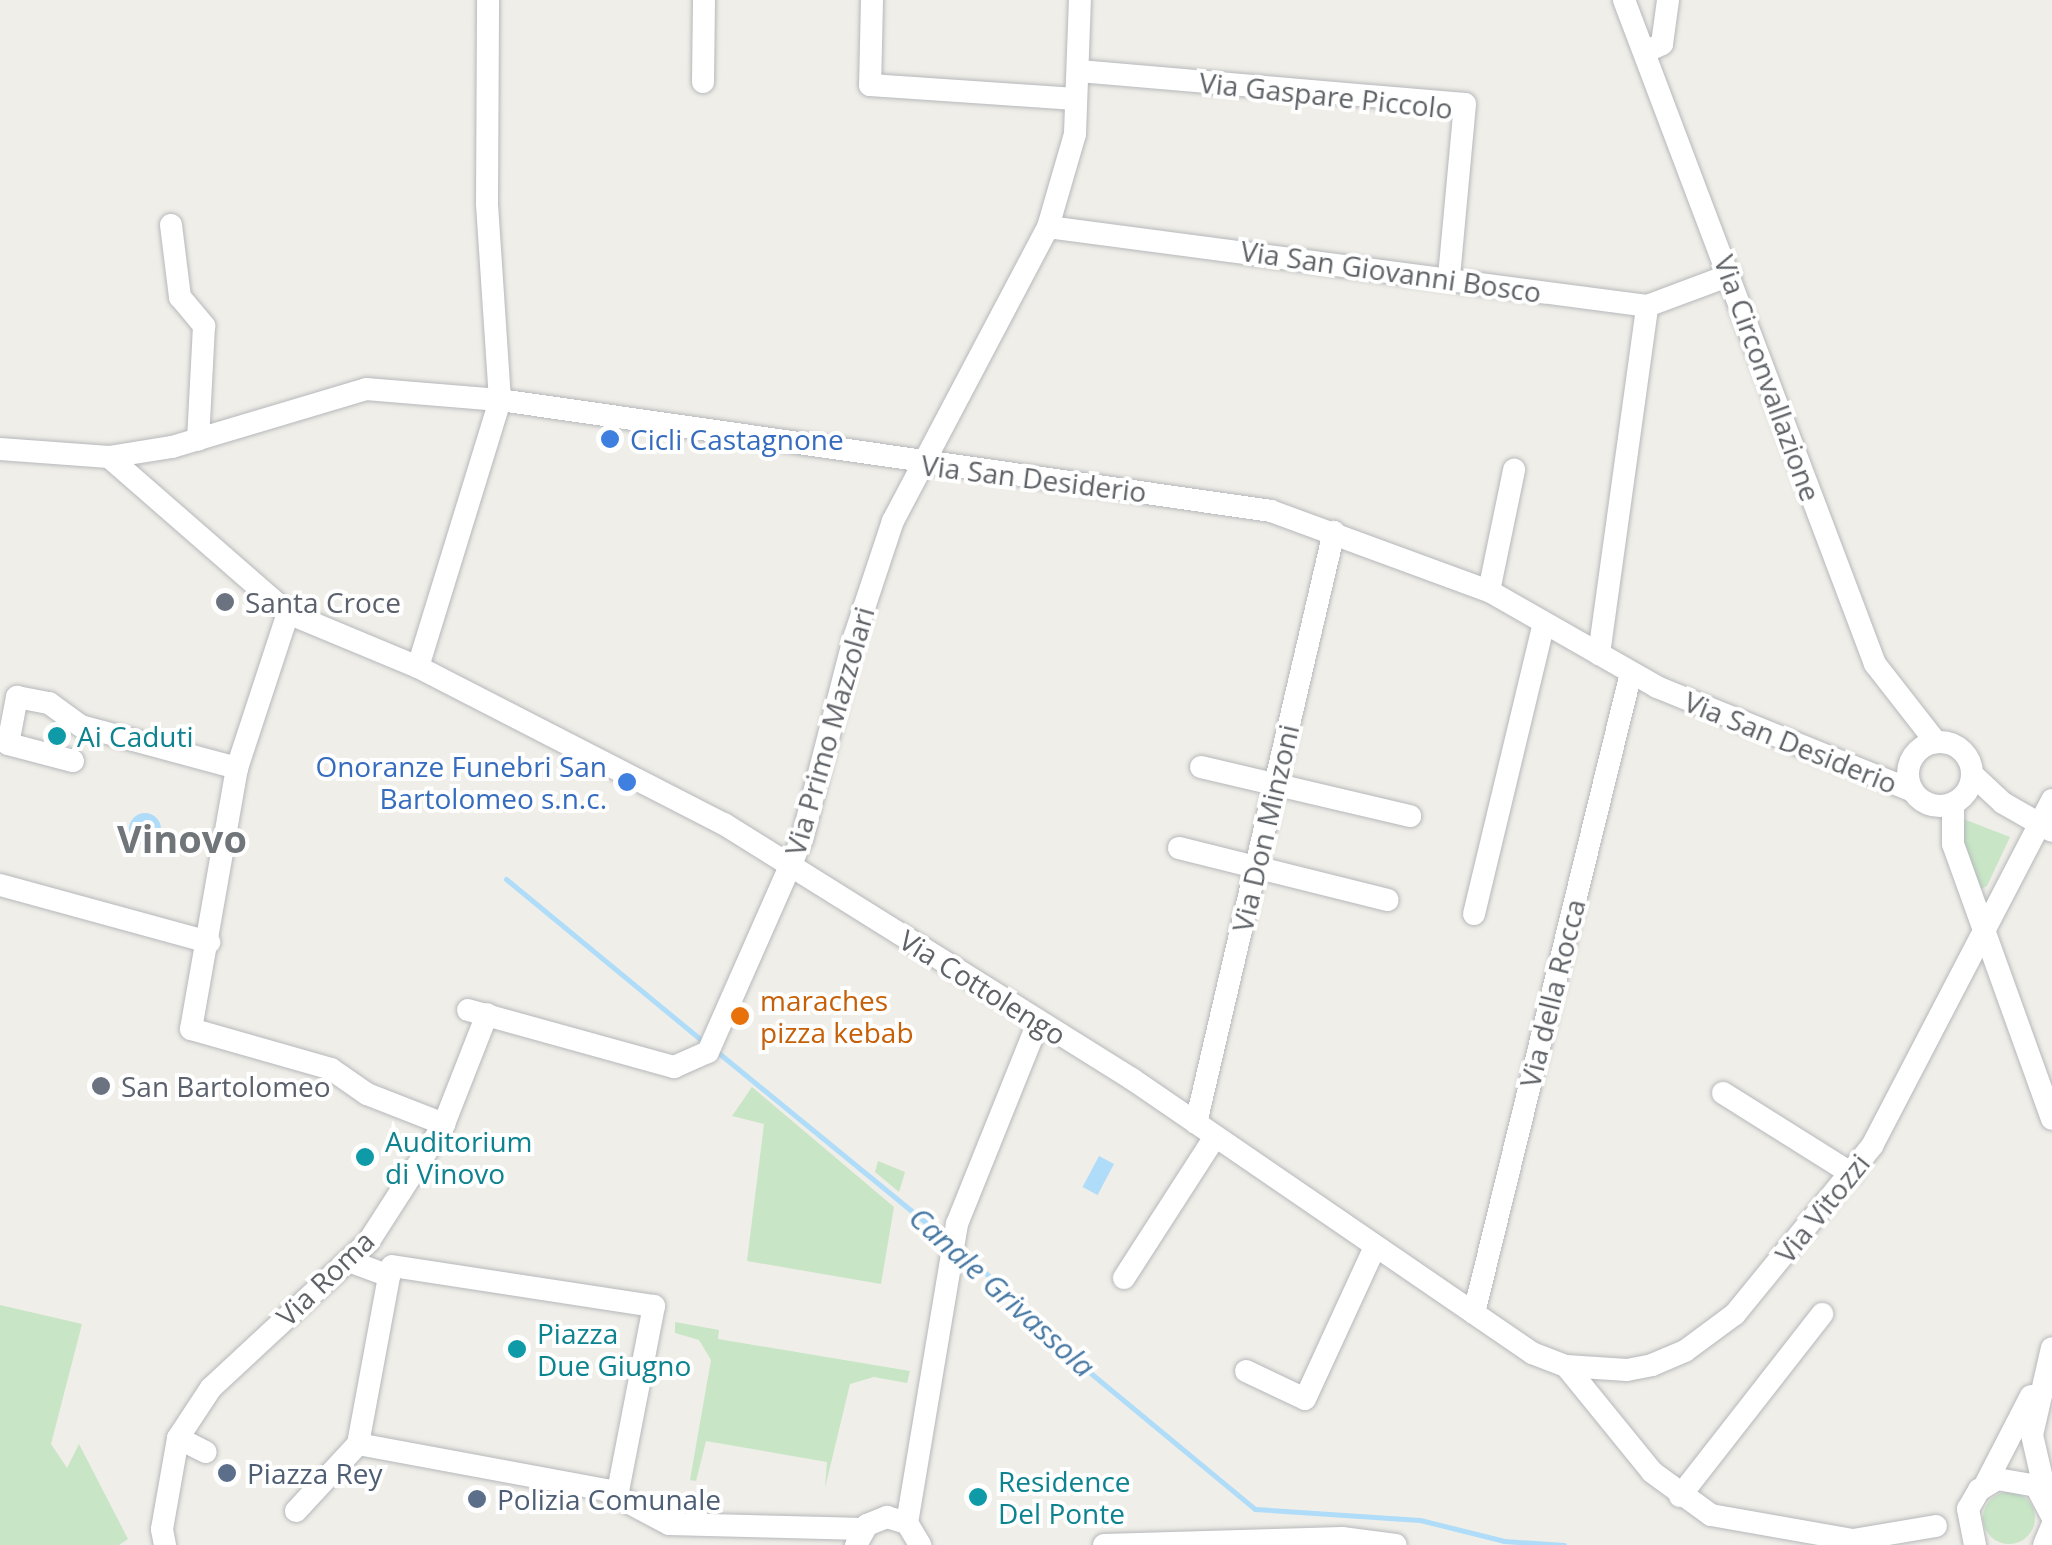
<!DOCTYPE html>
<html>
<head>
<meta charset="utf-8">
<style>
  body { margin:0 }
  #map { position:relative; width:2052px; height:1545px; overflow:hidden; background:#f0eee8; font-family:"Open Sans",sans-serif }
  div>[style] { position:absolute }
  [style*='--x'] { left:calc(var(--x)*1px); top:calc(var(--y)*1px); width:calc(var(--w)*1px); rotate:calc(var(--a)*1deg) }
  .green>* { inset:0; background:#c8e5c6 }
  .round { border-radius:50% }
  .water>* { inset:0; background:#aedcf9; transform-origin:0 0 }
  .stream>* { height:5px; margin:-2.5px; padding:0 2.5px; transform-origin:2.5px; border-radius:2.5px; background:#aedcf9 }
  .roads { filter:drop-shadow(0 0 2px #b5b8bb) drop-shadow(0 0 2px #b5b8bb) }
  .minor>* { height:22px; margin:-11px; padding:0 11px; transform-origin:11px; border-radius:11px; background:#fff }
  .minor>.ring { margin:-11px; padding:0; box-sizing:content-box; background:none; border:22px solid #fff; border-radius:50% }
  .dots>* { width:28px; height:28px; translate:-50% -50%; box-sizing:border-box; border:5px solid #fff; border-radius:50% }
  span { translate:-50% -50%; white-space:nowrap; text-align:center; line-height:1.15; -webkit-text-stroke:8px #fff; paint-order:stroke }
  .street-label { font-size:28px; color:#5f6367 }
  .shop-label { font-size:28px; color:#366cbe }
  .left { translate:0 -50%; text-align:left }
  .right { translate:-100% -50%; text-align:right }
  .worship-label { font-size:28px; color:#5b616d }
  .culture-label { font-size:28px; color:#0d838f }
  .food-label { font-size:28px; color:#c56008 }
  .service-label { font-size:28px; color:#4e5e75 }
  .water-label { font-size:30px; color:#4778a3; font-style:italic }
  .district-label { font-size:38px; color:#707579; font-weight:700 }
</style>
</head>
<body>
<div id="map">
  <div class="green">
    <div style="clip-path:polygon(1953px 815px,2010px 837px,1987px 886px,1977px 891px)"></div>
    <div style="clip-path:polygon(752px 1087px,894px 1207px,881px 1284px,747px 1261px,764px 1124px,732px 1116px)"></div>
    <div style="clip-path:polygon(878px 1161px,905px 1172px,899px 1192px,875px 1172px)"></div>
    <div style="clip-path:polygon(0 1305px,82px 1324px,51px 1444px,67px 1468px,79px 1444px,128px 1539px,119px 1545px,0 1545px)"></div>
    <div style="clip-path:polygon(675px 1322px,719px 1330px,718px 1339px,910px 1371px,907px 1383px,874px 1377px,850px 1384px,825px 1488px,827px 1462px,706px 1441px,696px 1481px,690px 1480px,711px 1360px,699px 1340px,675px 1333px)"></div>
    <div class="round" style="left:1983px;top:1492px;width:52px;height:52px"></div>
  </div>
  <div class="water">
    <div class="round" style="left:129px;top:813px;width:32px;height:32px"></div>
    <div style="left:1099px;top:1156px;width:17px;height:35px;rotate:28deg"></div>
  </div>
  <div class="stream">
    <div style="--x:506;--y:879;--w:259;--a:39.5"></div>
    <div style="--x:715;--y:1050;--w:298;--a:39.3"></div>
    <div style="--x:960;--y:1248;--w:162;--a:44.2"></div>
    <div style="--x:1076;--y:1361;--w:232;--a:39.6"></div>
    <div style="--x:1255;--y:1509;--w:165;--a:3.8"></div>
    <div style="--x:1420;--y:1520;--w:87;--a:14"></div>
    <div style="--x:1504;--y:1541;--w:60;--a:3.8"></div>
  </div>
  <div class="roads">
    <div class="minor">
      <div style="--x:872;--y:0;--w:85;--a:91.3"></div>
      <div style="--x:870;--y:85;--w:206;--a:3.9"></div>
      <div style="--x:1624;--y:0;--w:710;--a:69.29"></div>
      <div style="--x:1875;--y:664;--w:99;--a:52"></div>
      <div style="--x:1645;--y:52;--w:19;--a:-25"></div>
      <div style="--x:1662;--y:44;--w:44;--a:-82.2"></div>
      <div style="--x:1079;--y:71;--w:387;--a:4.9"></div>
      <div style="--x:1465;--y:104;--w:174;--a:95.3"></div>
      <div style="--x:703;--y:82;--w:82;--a:-89.3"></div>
      <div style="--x:171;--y:225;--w:73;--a:82.9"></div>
      <div style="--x:180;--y:297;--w:38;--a:50"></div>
      <div style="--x:204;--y:326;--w:114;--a:93"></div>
      <div style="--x:1048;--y:227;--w:604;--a:7.51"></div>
      <div style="--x:1647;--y:306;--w:89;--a:-20.5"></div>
      <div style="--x:0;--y:449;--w:109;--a:4.2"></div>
      <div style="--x:109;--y:457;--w:64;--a:-9"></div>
      <div style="--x:172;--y:447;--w:202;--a:-16.6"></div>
      <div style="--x:366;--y:389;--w:134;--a:4.7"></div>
      <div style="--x:500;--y:400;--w:779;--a:8.19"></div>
      <div style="--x:1271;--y:511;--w:232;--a:20.2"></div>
      <div style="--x:1489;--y:591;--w:193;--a:29.7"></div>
      <div style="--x:1657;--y:687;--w:276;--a:22.1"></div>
      <div style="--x:109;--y:457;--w:237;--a:41.1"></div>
      <div style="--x:288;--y:613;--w:141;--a:22.6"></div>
      <div style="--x:418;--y:667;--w:344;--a:27.2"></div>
      <div style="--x:724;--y:824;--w:481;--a:32"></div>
      <div style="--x:1132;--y:1079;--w:485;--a:34.4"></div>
      <div style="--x:1532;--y:1353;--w:36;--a:21"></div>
      <div style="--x:1566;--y:1366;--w:61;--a:3.8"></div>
      <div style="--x:1627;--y:1370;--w:25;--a:-11"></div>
      <div style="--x:1652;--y:1365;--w:36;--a:-23"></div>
      <div style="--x:1685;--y:1351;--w:62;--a:-36.5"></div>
      <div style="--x:1735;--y:1314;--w:217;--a:-50.8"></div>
      <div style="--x:1872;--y:1146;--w:390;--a:-62.5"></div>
      <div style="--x:1489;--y:591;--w:124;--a:-78.3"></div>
      <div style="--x:288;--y:613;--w:163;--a:108.2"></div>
      <div style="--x:237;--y:768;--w:265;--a:100"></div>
      <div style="--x:191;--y:1029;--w:146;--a:15.9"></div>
      <div style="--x:331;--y:1069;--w:44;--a:34.8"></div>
      <div style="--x:367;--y:1094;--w:83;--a:21.3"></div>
      <div style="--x:1599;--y:654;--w:351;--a:-82.1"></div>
      <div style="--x:418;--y:667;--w:279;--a:-72.9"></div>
      <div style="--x:500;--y:400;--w:197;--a:-93.8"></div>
      <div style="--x:487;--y:203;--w:203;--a:-89.7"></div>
      <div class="ring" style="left:1908px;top:742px;width:42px;height:42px"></div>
      <div style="--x:73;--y:761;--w:67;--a:-165.3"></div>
      <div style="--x:8;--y:744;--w:48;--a:-79.2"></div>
      <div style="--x:17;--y:697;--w:33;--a:11"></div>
      <div style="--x:49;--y:703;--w:39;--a:36"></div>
      <div style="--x:81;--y:726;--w:162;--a:15.1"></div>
      <div style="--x:1201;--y:767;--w:215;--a:13.2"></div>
      <div style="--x:1973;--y:775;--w:41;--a:43"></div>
      <div style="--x:2003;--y:803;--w:56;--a:29.7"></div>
      <div style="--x:1953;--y:804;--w:40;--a:90"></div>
      <div style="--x:1953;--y:844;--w:292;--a:70.2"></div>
      <div style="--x:1179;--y:848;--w:215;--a:14"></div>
      <div style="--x:0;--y:885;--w:217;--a:15.3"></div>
      <div style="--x:1474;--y:914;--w:299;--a:-76.5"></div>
      <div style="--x:468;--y:1010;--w:214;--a:15.5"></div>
      <div style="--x:674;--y:1067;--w:37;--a:-24"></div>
      <div style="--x:708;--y:1052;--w:233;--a:-66.2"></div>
      <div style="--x:802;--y:839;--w:208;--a:-75.5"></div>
      <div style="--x:854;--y:638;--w:123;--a:-71.6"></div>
      <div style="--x:893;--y:521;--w:332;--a:-62.2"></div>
      <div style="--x:1048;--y:227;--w:97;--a:-73.8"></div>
      <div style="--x:1075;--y:134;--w:134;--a:-87.9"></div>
      <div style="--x:1723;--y:1093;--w:152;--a:32.1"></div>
      <div style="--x:1196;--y:1123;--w:607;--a:-76.86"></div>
      <div style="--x:389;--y:1276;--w:10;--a:-73"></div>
      <div style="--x:392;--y:1266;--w:265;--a:8.7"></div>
      <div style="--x:654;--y:1306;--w:194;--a:101"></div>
      <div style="--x:1124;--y:1278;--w:168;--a:-57.2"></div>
      <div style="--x:1474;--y:1313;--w:659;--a:-76.22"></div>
      <div style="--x:1566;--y:1366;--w:136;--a:50.9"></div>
      <div style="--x:1652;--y:1472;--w:73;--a:36.1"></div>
      <div style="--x:1711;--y:1515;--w:144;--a:10"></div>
      <div style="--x:1853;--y:1540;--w:84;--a:-9.6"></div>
      <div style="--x:1246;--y:1371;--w:65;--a:25.4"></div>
      <div style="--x:1305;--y:1399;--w:165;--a:-65.3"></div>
      <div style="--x:178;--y:1438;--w:31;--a:27"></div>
      <div style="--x:358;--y:1444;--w:251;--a:10.5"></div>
      <div style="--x:605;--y:1490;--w:72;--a:28"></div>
      <div style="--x:669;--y:1524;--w:195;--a:1.5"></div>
      <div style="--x:1985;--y:1485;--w:100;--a:-62.7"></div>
      <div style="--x:1680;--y:1496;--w:231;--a:-52"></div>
      <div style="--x:2046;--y:1496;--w:63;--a:-102.9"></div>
      <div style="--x:2032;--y:1435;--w:89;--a:-77.1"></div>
      <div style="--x:296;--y:1511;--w:91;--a:-47.2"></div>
      <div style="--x:358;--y:1444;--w:171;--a:-79.5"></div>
      <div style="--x:389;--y:1276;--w:43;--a:-159.4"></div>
      <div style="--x:907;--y:1523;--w:303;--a:-80.5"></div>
      <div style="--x:957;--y:1224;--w:217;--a:-68.1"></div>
      <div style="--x:165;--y:1545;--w:16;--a:-101"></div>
      <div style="--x:162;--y:1529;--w:92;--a:-80"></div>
      <div style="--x:178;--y:1438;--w:60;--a:-56.6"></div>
      <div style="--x:211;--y:1388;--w:216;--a:-42.9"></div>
      <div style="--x:369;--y:1241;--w:139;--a:-57.3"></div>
      <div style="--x:444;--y:1124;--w:118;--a:-68.6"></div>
      <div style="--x:856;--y:1545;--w:23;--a:-61"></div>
      <div style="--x:867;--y:1525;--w:22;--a:-22"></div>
      <div style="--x:887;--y:1517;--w:21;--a:17"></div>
      <div style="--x:907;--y:1523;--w:26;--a:59"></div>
      <div style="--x:1104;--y:1545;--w:238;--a:-1.7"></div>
      <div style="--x:1342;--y:1538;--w:54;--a:7.4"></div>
      <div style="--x:1975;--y:1545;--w:37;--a:-101"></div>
      <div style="--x:1968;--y:1509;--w:22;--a:-60"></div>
      <div style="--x:1979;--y:1490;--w:21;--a:-31"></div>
      <div style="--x:1997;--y:1479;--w:40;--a:10"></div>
      <div style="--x:2036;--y:1486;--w:34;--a:62"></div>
      <div style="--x:2044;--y:1545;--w:21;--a:-67"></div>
    </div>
  </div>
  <div class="dots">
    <div style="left:610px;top:439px;background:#3f7fe0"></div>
    <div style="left:225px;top:602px;background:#6b7280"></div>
    <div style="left:57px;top:736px;background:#0f9aa8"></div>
    <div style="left:627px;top:782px;background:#3f7fe0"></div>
    <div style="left:740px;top:1016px;background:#e8710a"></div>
    <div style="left:101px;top:1086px;background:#6b7280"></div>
    <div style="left:365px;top:1157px;background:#0f9aa8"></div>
    <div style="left:517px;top:1349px;background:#0f9aa8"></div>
    <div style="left:227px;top:1473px;background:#5c6f8a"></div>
    <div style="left:978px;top:1497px;background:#0f9aa8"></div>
    <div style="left:477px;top:1499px;background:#5c6f8a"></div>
  </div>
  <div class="street-label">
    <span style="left:1326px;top:95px;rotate:6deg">Via Gaspare Piccolo</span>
    <span style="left:1391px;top:271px;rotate:8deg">Via San Giovanni Bosco</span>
    <span style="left:1768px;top:378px;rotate:70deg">Via Circonvallazione</span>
    <span style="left:1034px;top:478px;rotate:7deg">Via San Desiderio</span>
    <span style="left:829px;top:731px;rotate:-74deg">Via Primo Mazzolari</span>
    <span style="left:1791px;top:742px;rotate:22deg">Via San Desiderio</span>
    <span style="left:1265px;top:828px;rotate:-77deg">Via Don Minzoni</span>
    <span style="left:983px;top:987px;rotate:32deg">Via Cottolengo</span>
    <span style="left:1552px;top:993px;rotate:-76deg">Via della Rocca</span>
    <span style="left:1822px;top:1208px;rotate:-51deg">Via Vitozzi</span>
    <span style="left:325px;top:1278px;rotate:-44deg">Via Roma</span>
  </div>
  <div class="shop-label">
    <span class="left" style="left:630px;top:439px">Cicli Castagnone</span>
    <span class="right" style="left:607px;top:782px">Onoranze Funebri San<br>Bartolomeo s.n.c.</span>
  </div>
  <div class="worship-label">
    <span class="left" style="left:245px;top:602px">Santa Croce</span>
    <span class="left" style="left:121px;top:1086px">San Bartolomeo</span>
  </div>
  <div class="culture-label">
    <span class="left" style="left:77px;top:736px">Ai Caduti</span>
    <span class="left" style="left:385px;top:1157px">Auditorium<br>di Vinovo</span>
    <span class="left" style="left:537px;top:1349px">Piazza<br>Due Giugno</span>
    <span class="left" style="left:998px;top:1497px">Residence<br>Del Ponte</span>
  </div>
  <div class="food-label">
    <span class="left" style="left:760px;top:1016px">maraches<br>pizza kebab</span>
  </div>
  <div class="service-label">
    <span class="left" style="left:247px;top:1473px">Piazza Rey</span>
    <span class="left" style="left:497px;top:1499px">Polizia Comunale</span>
  </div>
  <div class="water-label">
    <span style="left:1002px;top:1292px;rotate:42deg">Canale Grivassola</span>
  </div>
  <div class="district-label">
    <span style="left:182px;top:839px">Vinovo</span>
  </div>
</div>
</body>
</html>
